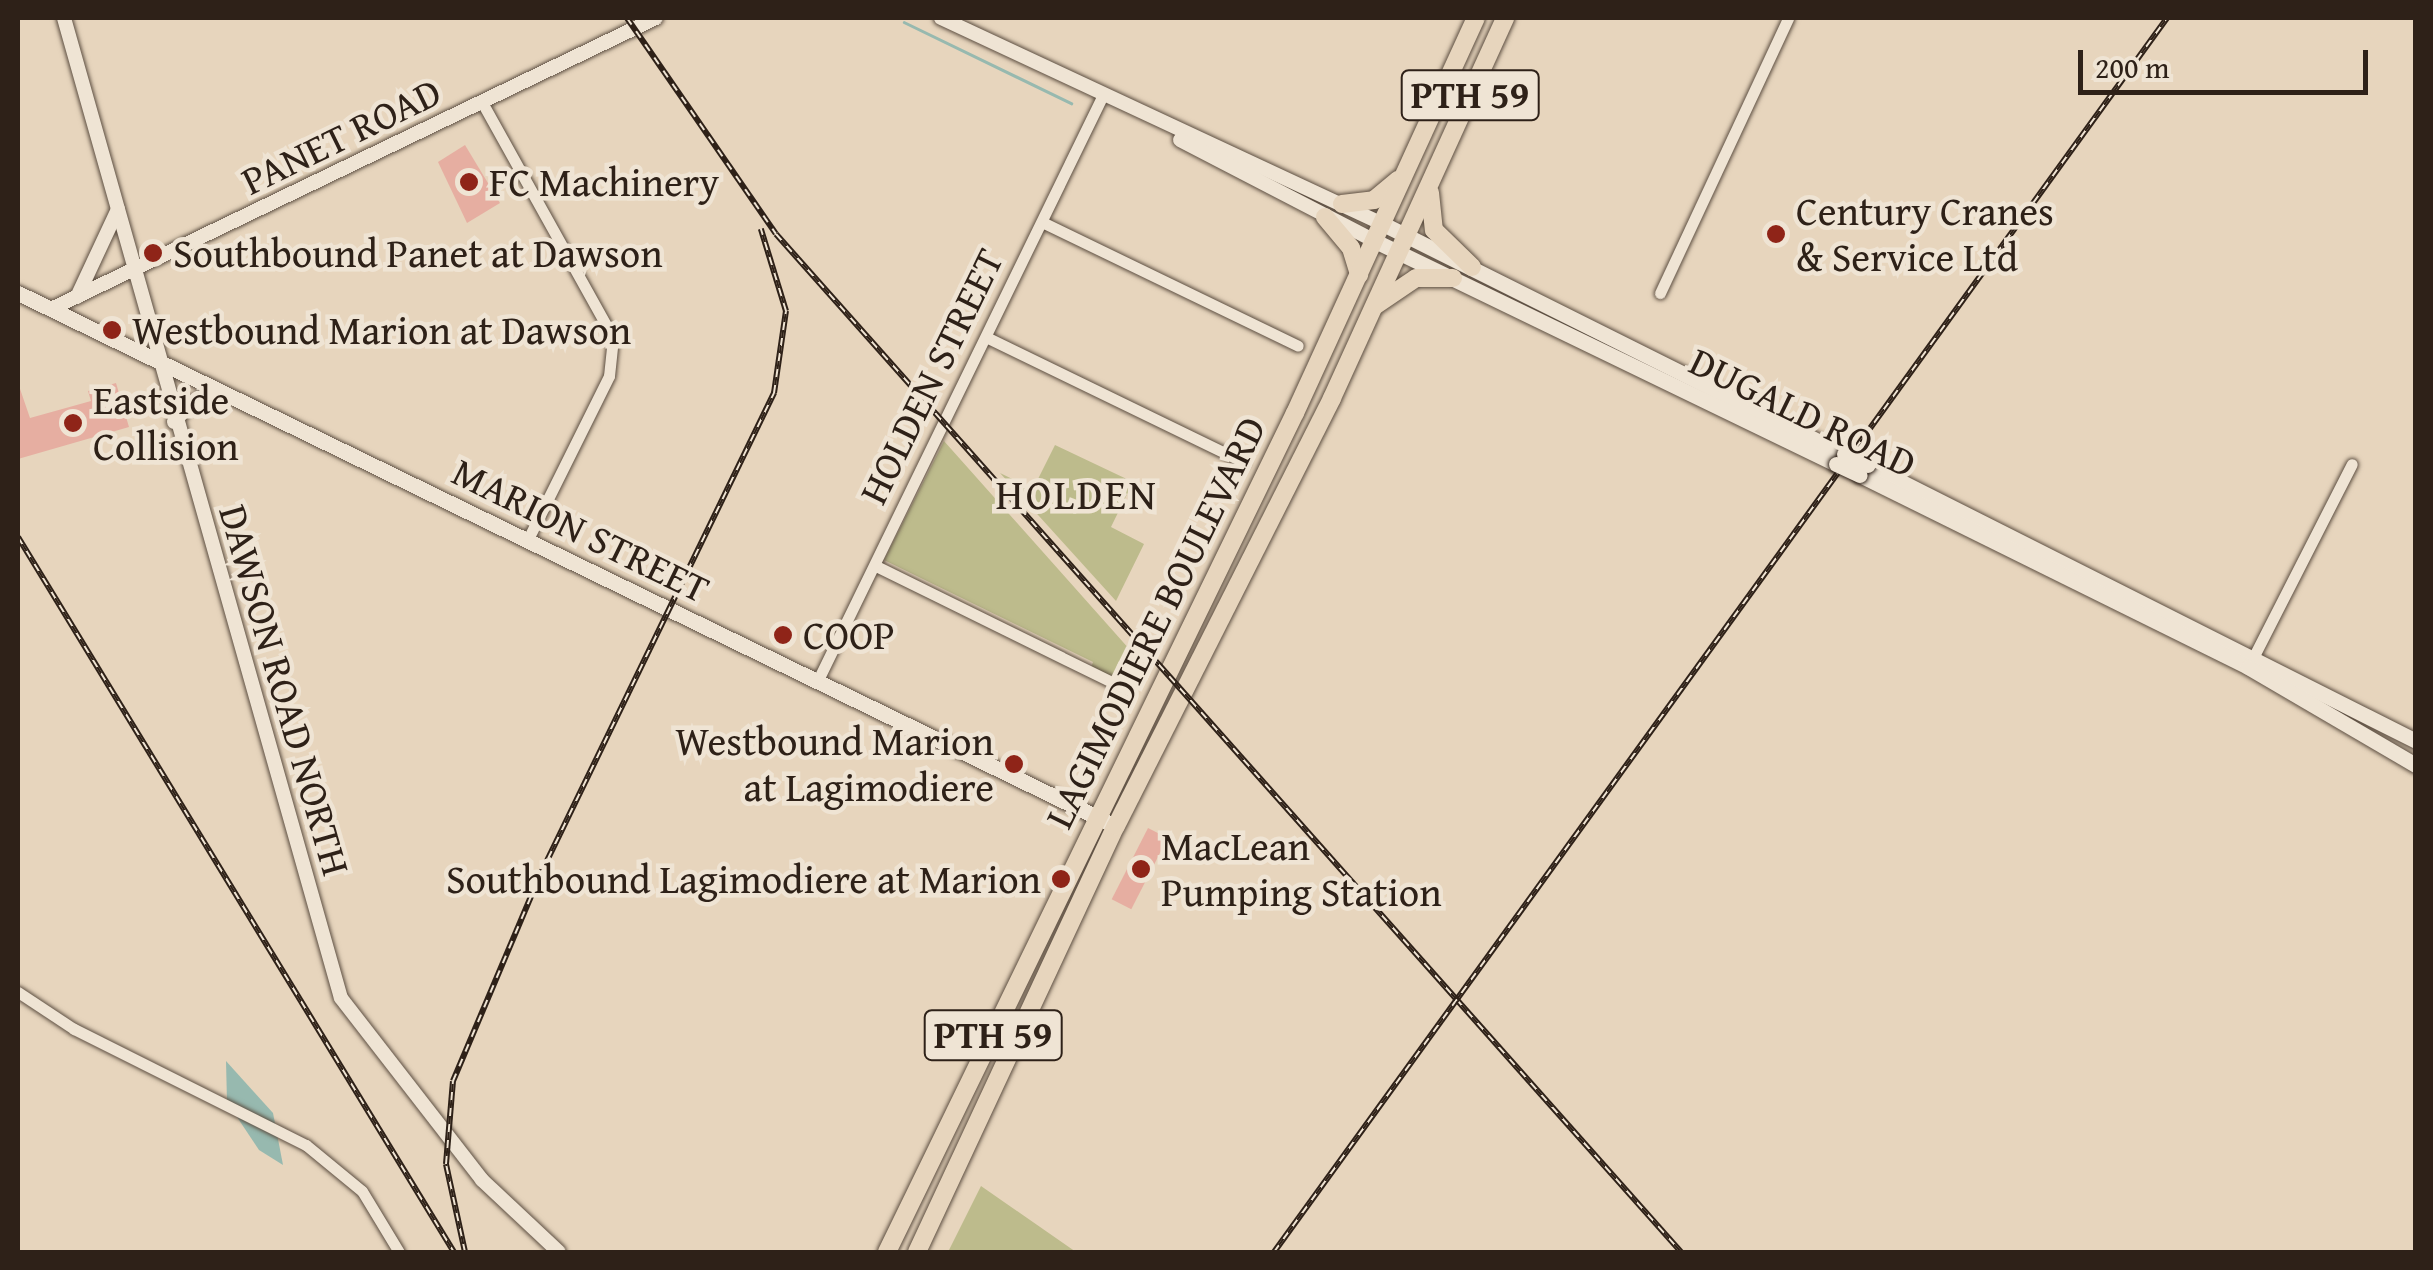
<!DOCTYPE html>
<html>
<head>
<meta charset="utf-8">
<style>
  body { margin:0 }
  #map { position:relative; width:2433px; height:1270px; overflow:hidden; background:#e7d5bd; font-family:"Gentium Book Plus",serif }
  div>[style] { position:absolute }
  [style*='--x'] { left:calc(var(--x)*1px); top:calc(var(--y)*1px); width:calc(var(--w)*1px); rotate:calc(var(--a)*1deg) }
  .green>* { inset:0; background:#bdbb8c }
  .water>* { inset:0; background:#97b9af }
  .stream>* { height:2.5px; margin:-1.25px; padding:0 1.25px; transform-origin:1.25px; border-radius:1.25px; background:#97b9af }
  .building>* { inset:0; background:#e6aea1; transform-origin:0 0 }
  .roads { filter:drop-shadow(0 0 2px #5c4e41) drop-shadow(0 0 2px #5c4e41) }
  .minor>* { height:11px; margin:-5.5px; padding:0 5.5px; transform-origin:5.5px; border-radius:5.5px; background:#efe4d4 }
  .tertiary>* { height:14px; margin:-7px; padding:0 7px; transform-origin:7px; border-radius:7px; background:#efe4d4 }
  .secondary>* { height:15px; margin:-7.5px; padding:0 7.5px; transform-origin:7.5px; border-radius:7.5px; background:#efe4d4 }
  .primary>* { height:18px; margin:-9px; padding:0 9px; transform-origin:9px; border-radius:9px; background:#e7d5bd }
  .rail>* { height:6px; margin-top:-3px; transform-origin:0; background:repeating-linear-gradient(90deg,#efe4d4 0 8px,#2e2118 0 16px); box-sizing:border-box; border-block:2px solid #2e2118 }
  .bridges { filter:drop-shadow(0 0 2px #2e2118) drop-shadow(0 0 2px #2e2118) }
  .secondary-bridge>* { height:15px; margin:-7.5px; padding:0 7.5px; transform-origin:7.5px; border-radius:7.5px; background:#efe4d4 }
  .dots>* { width:28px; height:28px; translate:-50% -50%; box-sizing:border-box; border:5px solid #efe4d4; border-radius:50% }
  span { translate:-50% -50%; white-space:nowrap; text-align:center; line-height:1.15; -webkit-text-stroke:9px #efe4d4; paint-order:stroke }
  .shield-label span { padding:2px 8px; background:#efe4d4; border:2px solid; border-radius:8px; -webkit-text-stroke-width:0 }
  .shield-label { font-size:38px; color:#2e2118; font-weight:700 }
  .street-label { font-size:40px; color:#2e2118 }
  .poi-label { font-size:40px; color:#2e2118 }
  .left { translate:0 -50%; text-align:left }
  .right { translate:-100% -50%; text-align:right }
  .neighbourhood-label { font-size:42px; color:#2e2118; letter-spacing:2.5px }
  .frame { position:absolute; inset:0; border:20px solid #2e2118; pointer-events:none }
  .scale { position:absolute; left:2078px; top:50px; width:290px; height:45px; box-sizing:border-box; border:5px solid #2e2118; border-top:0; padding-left:12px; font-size:30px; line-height:35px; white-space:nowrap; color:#2e2118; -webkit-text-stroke:8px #efe4d4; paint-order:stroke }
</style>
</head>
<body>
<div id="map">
  <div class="green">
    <div style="clip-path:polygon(944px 441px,1147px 669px,1133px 698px,1088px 676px,1093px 662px,884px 560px)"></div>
    <div style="clip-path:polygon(1055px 445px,1133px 482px,1111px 527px,1144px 544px,1116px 601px,1000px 473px,1033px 489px)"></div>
    <div style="clip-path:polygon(981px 1186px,1076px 1252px,1077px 1252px,948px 1252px)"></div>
  </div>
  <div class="water">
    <div style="clip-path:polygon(226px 1061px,273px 1113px,283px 1165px,259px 1150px,227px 1102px)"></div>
  </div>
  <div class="stream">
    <div style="--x:904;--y:22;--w:186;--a:25.9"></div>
  </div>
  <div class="building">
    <div style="clip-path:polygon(465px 145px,500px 203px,467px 223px,438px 162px)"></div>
    <div style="clip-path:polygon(18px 383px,30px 418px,91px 401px,88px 391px,116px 383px,129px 427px,18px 459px)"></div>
    <div style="left:1148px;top:828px;width:22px;height:80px;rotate:27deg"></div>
  </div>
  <div class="roads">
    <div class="minor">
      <div style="--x:483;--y:104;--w:268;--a:60.9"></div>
      <div style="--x:613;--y:338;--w:38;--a:96"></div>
      <div style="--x:609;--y:376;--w:184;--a:116.4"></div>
      <div style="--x:1042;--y:222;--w:284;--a:25.8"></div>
      <div style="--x:1660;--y:293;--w:303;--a:-65"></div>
      <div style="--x:986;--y:337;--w:286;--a:25.9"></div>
      <div style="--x:876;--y:566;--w:279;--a:26.2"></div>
      <div style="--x:2255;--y:654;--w:213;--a:-63"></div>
      <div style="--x:817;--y:682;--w:651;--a:-64.03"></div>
      <div style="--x:18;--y:992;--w:67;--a:33.5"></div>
      <div style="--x:74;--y:1029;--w:259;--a:26.6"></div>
      <div style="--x:306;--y:1145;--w:72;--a:39.4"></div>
      <div style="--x:362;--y:1191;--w:71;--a:58.8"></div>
    </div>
    <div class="tertiary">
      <div style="--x:64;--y:18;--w:1018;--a:74.22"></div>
      <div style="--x:341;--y:998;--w:230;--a:52.2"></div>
      <div style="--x:482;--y:1180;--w:105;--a:43.1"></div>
      <div style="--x:941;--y:18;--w:488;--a:25"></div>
      <div style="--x:1180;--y:140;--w:220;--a:27.4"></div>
      <div style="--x:77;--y:297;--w:97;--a:-65"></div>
      <div style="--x:51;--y:309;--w:671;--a:-25.69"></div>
      <div style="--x:174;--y:422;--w:25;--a:-48"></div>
      <div style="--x:191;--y:403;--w:30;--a:-21"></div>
    </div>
    <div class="secondary">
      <div style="--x:1383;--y:224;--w:515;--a:26.52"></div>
      <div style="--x:1375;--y:241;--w:512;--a:25.81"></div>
      <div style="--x:18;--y:293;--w:1211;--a:25.91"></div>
      <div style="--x:1868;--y:465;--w:614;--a:26.73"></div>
      <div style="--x:1860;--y:475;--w:433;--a:26.3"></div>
      <div style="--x:2248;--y:667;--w:194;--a:30.3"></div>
    </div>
    <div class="primary">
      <div style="--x:1430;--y:193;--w:37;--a:84"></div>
      <div style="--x:1434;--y:230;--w:53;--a:44.2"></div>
      <div style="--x:1342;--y:204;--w:32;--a:-7"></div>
      <div style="--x:1374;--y:200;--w:31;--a:-40"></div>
      <div style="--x:1325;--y:217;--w:40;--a:50"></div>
      <div style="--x:1351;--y:248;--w:28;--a:73"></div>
      <div style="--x:1376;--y:305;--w:48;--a:-34"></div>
      <div style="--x:1416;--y:278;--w:37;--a:0"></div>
      <div style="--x:887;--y:1252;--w:933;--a:-64.07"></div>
      <div style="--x:1295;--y:413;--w:434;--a:-65.4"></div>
      <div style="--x:917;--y:1252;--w:470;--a:-65"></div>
      <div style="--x:1116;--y:826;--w:479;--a:-63.2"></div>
      <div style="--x:1332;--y:398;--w:418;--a:-65.5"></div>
    </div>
  </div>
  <div class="rail">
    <div style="--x:627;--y:18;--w:262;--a:55.4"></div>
    <div style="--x:776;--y:234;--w:1362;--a:48.36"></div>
    <div style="--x:18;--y:537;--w:837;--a:58.63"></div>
    <div style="--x:465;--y:1252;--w:90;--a:-102.2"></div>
    <div style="--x:446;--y:1164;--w:83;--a:-85.2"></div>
    <div style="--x:453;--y:1081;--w:226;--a:-67.1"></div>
    <div style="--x:541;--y:873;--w:534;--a:-64.11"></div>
    <div style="--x:774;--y:393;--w:83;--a:-81.7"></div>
    <div style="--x:786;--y:311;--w:86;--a:-107"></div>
    <div style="--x:1274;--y:1252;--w:1523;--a:-54.11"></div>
  </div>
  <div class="bridges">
    <div class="secondary-bridge">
      <div style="--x:1844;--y:454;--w:26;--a:25"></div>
      <div style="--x:1836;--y:464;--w:26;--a:25"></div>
    </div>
  </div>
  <div class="dots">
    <div style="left:469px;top:182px;background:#8f2418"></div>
    <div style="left:1776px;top:234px;background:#8f2418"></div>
    <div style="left:153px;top:253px;background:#8f2418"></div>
    <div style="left:112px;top:330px;background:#8f2418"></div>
    <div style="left:73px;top:423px;background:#8f2418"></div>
    <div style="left:783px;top:635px;background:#8f2418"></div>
    <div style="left:1014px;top:764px;background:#8f2418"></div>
    <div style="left:1141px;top:869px;background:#8f2418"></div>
    <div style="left:1061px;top:879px;background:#8f2418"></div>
  </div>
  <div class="shield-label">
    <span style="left:1470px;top:95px">PTH 59</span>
    <span style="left:993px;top:1035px">PTH 59</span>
  </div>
  <div class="street-label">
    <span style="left:341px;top:136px;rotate:-26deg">PANET ROAD</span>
    <span style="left:931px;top:376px;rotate:-64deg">HOLDEN STREET</span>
    <span style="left:1803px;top:412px;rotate:26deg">DUGALD ROAD</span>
    <span style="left:581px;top:530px;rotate:26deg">MARION STREET</span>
    <span style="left:1155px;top:622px;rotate:-64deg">LAGIMODIERE BOULEVARD</span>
    <span style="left:285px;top:690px;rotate:74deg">DAWSON ROAD NORTH</span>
  </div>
  <div class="poi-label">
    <span class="left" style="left:489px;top:182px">FC Machinery</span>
    <span class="left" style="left:1796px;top:234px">Century Cranes<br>&amp; Service Ltd</span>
    <span class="left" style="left:173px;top:253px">Southbound Panet at Dawson</span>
    <span class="left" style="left:132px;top:330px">Westbound Marion at Dawson</span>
    <span class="left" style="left:93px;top:423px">Eastside<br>Collision</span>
    <span class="left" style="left:803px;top:635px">COOP</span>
    <span class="right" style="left:994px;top:764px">Westbound Marion<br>at Lagimodiere</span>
    <span class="left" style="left:1161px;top:869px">MacLean<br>Pumping Station</span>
    <span class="right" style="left:1041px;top:879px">Southbound Lagimodiere at Marion</span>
  </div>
  <div class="neighbourhood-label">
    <span style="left:1077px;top:494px">HOLDEN</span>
  </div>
  <div class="frame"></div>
  <div class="scale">200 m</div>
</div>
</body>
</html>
